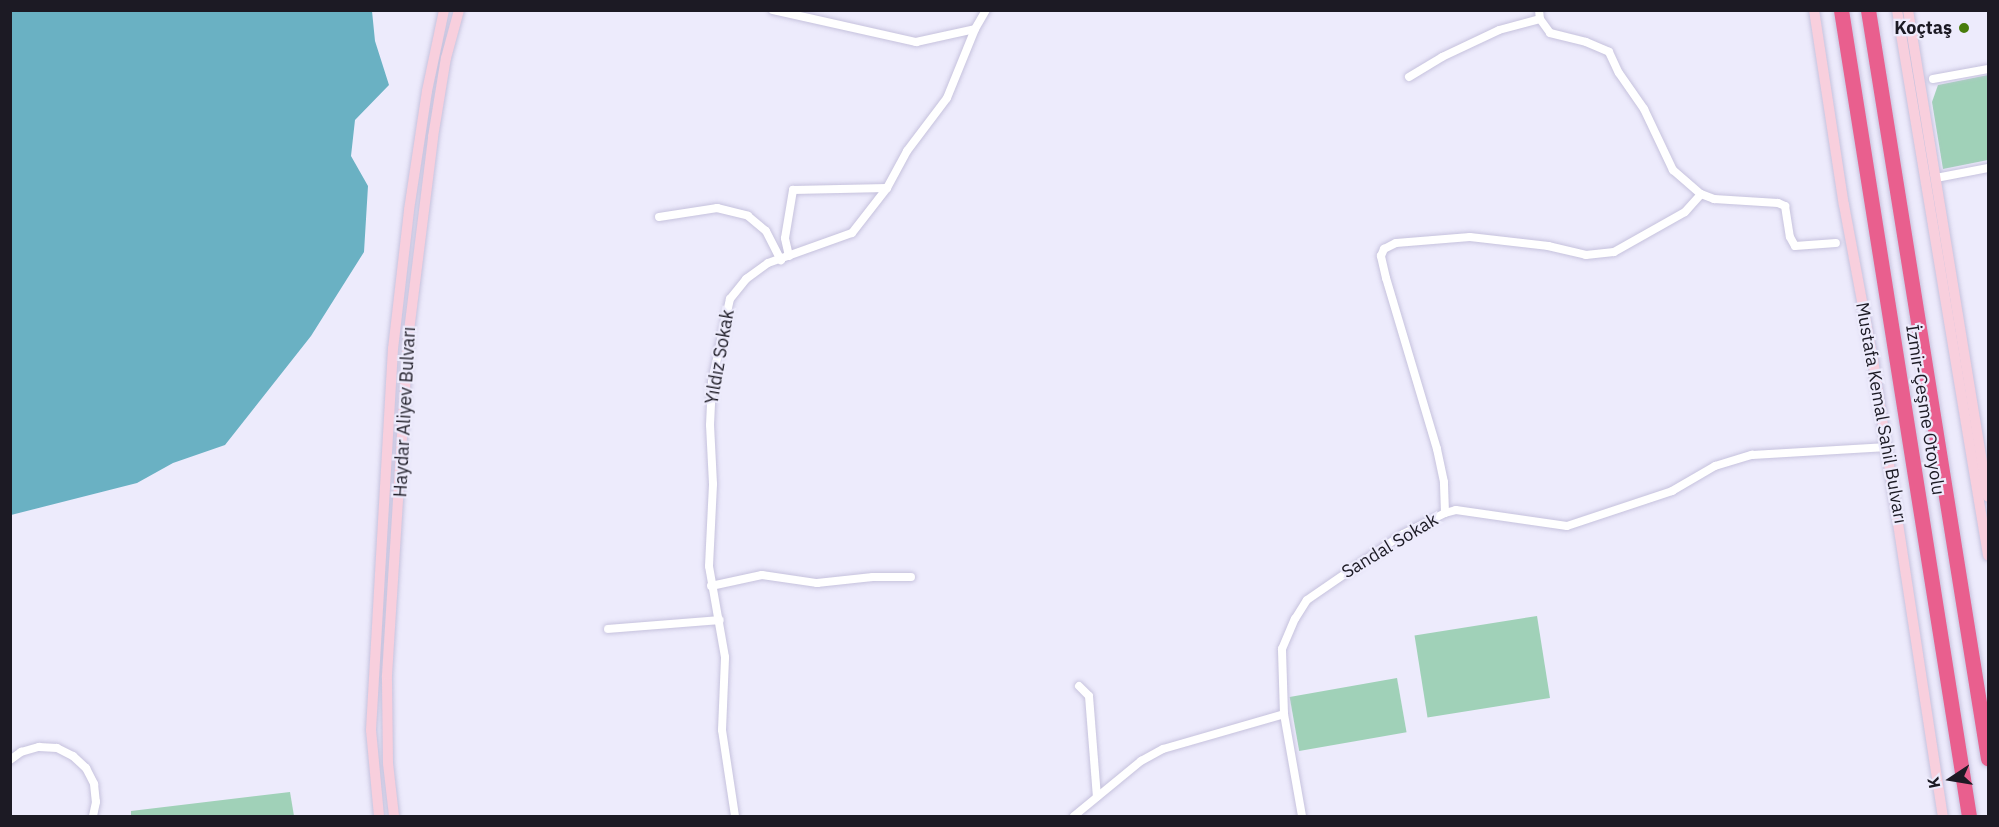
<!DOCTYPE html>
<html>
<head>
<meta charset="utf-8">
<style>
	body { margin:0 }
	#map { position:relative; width:1999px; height:827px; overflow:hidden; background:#edebfc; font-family:"IBM Plex Sans",sans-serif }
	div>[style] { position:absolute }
	.green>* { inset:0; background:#a0d1b8; transform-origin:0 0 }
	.water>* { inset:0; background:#6ab1c3 }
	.roads { filter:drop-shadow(0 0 2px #c6c2dd) drop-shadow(0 0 2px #c6c2dd) }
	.street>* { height:8px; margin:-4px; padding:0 4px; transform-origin:4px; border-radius:4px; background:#fff }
	.secondary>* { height:10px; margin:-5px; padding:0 5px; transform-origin:5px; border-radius:5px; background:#f8cfdd }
	.highway>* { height:15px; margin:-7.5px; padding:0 7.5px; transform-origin:7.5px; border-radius:7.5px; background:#e95f8e }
	.dots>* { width:16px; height:16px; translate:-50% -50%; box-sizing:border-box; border:3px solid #edebfc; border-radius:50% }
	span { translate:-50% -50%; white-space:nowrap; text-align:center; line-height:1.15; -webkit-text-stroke:4.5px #edebfc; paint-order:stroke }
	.poi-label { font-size:18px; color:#1c1a24; font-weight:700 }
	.right { translate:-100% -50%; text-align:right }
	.street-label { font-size:18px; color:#1c1a24 }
	.frame { position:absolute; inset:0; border:12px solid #1c1a24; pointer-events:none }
	.north { position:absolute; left:1921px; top:749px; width:60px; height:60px; -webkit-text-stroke:4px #edebfc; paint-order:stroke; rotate:258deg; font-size:16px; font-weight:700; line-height:24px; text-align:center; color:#1c1a24 }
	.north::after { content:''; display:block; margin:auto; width:21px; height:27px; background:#1c1a24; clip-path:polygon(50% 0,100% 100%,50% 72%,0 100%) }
</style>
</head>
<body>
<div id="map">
	<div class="green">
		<div style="clip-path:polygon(1988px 75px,1988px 160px,1943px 169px,1932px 102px,1938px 85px)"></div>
		<div style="left:1537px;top:616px;width:83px;height:124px;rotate:81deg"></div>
		<div style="left:1397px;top:678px;width:55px;height:109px;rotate:80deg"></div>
		<div style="clip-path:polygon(290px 792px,294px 816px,131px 816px,131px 811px)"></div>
	</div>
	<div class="water">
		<div style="clip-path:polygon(11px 10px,372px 11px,375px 41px,389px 85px,355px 120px,351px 156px,368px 186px,364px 252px,311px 336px,225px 445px,173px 463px,137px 483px,11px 515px)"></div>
	</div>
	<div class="roads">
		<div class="street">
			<div style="left:773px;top:10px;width:147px;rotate:12.6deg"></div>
			<div style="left:916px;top:42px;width:60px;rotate:-12.4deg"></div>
			<div style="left:1539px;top:10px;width:9px;rotate:84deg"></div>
			<div style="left:1540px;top:19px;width:17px;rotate:54deg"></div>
			<div style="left:1550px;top:33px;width:37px;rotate:14deg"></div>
			<div style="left:1586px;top:42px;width:25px;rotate:23deg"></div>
			<div style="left:1609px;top:52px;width:23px;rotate:65deg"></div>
			<div style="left:1619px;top:73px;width:44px;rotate:55.2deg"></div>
			<div style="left:1644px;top:109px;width:68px;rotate:64.6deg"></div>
			<div style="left:1673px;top:170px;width:37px;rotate:41deg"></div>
			<div style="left:1701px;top:194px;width:14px;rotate:21deg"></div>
			<div style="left:1714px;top:199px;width:64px;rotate:3.6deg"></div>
			<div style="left:1778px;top:203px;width:8px;rotate:23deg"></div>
			<div style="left:1785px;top:206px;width:31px;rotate:81deg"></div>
			<div style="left:1790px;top:237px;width:10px;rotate:61deg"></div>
			<div style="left:1795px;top:246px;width:41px;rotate:-4.2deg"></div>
			<div style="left:1409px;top:77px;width:39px;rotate:-31deg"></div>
			<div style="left:1442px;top:57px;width:63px;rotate:-25.3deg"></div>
			<div style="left:1499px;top:30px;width:42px;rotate:-15deg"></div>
			<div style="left:1933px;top:79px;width:56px;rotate:-10.3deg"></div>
			<div style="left:1936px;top:178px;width:53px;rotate:-10.9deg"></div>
			<div style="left:659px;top:217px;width:59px;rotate:-8.8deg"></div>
			<div style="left:717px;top:208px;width:32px;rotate:14deg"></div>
			<div style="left:748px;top:216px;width:23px;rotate:40deg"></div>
			<div style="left:766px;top:231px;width:33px;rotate:63deg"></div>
			<div style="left:789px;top:256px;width:18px;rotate:-103deg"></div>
			<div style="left:785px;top:238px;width:49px;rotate:-80.5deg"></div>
			<div style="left:793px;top:190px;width:94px;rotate:-1.2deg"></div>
			<div style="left:1445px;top:513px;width:31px;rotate:-92deg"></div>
			<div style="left:1444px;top:482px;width:34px;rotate:-102deg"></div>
			<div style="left:1437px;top:449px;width:178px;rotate:-106.6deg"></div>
			<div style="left:1386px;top:278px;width:23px;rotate:-103deg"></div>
			<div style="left:1381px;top:256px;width:8px;rotate:-67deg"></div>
			<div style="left:1384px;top:249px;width:13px;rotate:-27deg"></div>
			<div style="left:1396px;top:243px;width:74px;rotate:-4.6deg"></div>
			<div style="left:1470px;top:237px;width:79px;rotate:6.6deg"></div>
			<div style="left:1548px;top:246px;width:39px;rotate:13deg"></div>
			<div style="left:1586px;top:255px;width:28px;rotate:-6deg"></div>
			<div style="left:1614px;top:252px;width:81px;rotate:-29.4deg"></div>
			<div style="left:1685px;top:212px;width:24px;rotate:-48deg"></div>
			<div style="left:711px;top:586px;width:52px;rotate:-12.2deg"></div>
			<div style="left:762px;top:575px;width:56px;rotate:8.3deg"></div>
			<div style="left:817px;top:583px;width:56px;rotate:-6.1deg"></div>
			<div style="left:873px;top:577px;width:38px"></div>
			<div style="left:608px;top:629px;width:112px;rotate:-4.6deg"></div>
			<div style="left:1079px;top:686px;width:14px;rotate:45deg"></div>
			<div style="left:1089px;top:696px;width:101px;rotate:85.5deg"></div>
			<div style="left:10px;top:760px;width:14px;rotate:-36deg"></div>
			<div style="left:21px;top:752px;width:19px;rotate:-16deg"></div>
			<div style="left:39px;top:747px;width:18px;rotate:3deg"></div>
			<div style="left:57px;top:748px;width:18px;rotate:27deg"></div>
			<div style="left:73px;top:756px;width:18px;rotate:43deg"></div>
			<div style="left:86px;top:768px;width:18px;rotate:63deg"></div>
			<div style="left:94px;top:784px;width:18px;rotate:84deg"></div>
			<div style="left:96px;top:802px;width:14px;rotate:102deg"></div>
			<div style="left:735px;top:816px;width:87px;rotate:-98.6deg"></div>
			<div style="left:722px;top:730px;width:73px;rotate:-87.6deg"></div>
			<div style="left:725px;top:657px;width:92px;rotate:-100deg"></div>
			<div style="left:709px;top:566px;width:82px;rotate:-87.2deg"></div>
			<div style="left:713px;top:484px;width:59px;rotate:-92.9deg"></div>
			<div style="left:710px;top:425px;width:43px;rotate:-87.3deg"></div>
			<div style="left:712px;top:382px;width:85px;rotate:-77.8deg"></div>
			<div style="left:730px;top:299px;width:26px;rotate:-51deg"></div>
			<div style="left:746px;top:279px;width:27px;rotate:-36deg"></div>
			<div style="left:768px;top:263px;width:89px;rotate:-19.7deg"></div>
			<div style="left:852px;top:233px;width:57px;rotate:-52.1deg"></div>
			<div style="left:887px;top:188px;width:42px;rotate:-61.6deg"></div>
			<div style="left:907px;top:151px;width:66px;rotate:-53deg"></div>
			<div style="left:947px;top:98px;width:74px;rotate:-67.9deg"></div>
			<div style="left:975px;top:29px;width:22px;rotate:-60deg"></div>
			<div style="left:1074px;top:816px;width:87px;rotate:-39.4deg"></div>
			<div style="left:1141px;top:761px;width:25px;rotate:-29deg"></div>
			<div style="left:1163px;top:749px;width:126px;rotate:-16.1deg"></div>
			<div style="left:1302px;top:816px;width:104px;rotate:-100deg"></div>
			<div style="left:1284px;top:714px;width:65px;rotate:-91.8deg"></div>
			<div style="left:1282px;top:649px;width:33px;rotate:-67deg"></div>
			<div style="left:1295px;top:619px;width:22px;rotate:-58deg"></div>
			<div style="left:1307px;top:600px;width:116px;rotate:-34.5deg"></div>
			<div style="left:1403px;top:534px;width:47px;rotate:-26.6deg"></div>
			<div style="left:1445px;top:513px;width:11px;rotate:-15deg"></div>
			<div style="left:1456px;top:510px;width:112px;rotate:8.2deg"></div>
			<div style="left:1567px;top:526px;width:111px;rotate:-18.4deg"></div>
			<div style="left:1672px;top:491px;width:50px;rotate:-30.2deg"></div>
			<div style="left:1715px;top:466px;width:39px;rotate:-17deg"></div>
			<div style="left:1752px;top:455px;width:136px;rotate:-3.4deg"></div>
		</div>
		<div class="secondary">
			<div style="left:1814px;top:10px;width:197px;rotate:81.3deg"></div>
			<div style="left:1844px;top:205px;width:158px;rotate:79.4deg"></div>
			<div style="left:1873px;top:360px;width:461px;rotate:81.3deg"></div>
			<div style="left:1897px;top:10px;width:553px;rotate:80.52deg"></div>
			<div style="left:1908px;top:10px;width:493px;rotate:80.7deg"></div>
			<div style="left:379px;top:816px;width:86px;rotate:-95.3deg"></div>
			<div style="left:371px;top:730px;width:382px;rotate:-86.7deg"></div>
			<div style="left:393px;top:349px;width:140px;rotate:-83.4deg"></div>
			<div style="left:409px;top:210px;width:120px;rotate:-81.4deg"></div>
			<div style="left:427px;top:91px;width:83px;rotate:-78.1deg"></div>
			<div style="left:394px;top:816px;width:53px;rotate:-96.5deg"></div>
			<div style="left:388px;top:763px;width:88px;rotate:-90.7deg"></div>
			<div style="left:387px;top:675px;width:337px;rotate:-86.4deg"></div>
			<div style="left:408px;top:339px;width:204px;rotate:-82.9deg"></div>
			<div style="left:433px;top:137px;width:80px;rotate:-80.7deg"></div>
			<div style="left:446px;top:58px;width:50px;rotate:-74.8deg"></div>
		</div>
		<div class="highway">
			<div style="left:1841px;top:10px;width:816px;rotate:80.98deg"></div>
			<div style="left:1868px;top:10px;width:758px;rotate:80.89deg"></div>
		</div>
	</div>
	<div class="dots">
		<div style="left:1964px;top:28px;background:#487c0c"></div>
	</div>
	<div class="poi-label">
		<span class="right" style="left:1952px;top:28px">Koçtaş</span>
	</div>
	<div class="street-label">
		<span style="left:720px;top:357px;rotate:-80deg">Yıldız Sokak</span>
		<span style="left:1925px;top:410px;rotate:81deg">İzmir-Çeşme Otoyolu</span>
		<span style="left:405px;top:412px;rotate:-87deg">Haydar Aliyev Bulvarı</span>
		<span style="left:1881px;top:413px;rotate:80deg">Mustafa Kemal Sahil Bulvarı</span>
		<span style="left:1390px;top:546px;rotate:-31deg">Sandal Sokak</span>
	</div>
	<div class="frame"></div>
	<div class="north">K</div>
</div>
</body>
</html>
